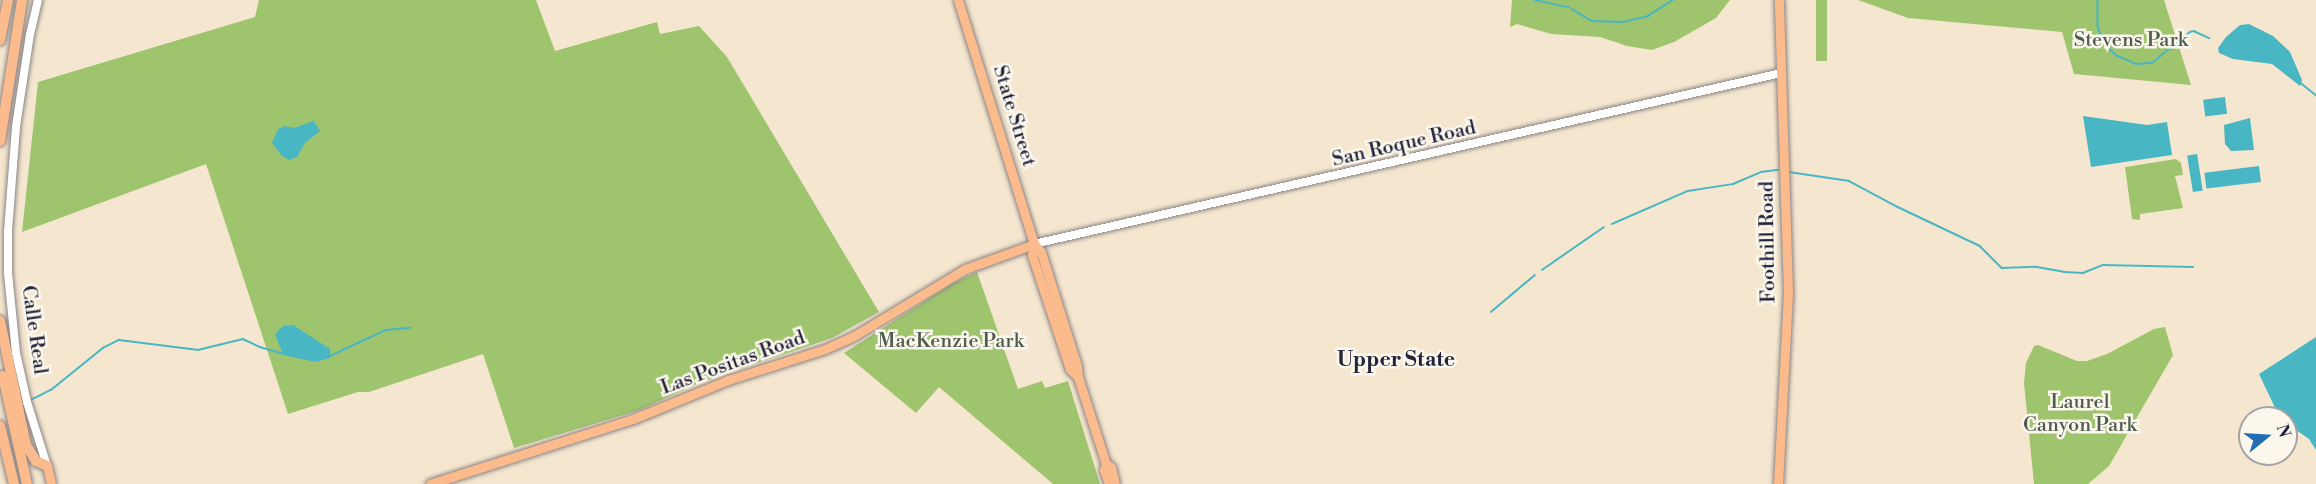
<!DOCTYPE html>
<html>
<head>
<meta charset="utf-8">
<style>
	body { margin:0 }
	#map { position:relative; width:2316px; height:484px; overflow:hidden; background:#f5e7cf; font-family:"Libre Bodoni",serif }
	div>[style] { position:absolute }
	.green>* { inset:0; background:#9fc46e; transform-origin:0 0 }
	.water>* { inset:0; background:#49b6c4; transform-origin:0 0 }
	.stream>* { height:1.5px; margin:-0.75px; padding:0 0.75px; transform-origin:0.75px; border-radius:0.75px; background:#49b6c4 }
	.roads { filter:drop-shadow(0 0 2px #8c8485) drop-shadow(0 0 2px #8c8485) }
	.minor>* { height:8px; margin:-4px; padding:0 4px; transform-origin:4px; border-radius:4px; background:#fff }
	.major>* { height:9px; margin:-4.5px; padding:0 4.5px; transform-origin:4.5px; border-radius:4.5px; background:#fbbb8d }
	.highway>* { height:10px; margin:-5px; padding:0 5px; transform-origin:5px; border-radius:5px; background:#fbbb8d }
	span { translate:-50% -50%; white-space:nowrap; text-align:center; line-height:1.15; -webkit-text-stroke:5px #fbf7ec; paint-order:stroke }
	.park-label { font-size:20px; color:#4e5b4d }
	.street-label { font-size:20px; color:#22223b }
	.neighbourhood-label { font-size:21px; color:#22223b; font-weight:700 }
	.north { position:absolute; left:2238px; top:406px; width:60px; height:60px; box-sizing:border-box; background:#fbf7ec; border:2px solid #a4a2a5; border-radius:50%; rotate:72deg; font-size:16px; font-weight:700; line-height:24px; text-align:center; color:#22223b }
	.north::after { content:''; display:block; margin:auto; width:21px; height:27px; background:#1f6fb2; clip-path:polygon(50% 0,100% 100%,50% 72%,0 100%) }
</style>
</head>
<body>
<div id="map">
	<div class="green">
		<div style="clip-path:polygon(259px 0,536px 0,555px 51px,657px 22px,660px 34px,699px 26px,727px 57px,879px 312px,832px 338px,701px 382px,640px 410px,514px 448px,483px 354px,369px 392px,358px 392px,288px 414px,206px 164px,22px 232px,38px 82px,255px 17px)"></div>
		<div style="clip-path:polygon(1512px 0,1730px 0,1716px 18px,1674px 42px,1652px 50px,1627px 46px,1600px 37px,1551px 34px,1517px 24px,1510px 27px)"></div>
		<div style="left:1816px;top:0;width:11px;height:61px"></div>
		<div style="clip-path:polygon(1858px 0,2164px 0,2191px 85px,2074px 74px,2062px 32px,1908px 18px)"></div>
		<div style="clip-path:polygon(2176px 159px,2181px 163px,2183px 175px,2175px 176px,2183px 208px,2140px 214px,2140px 220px,2132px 219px,2125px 167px)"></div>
		<div style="clip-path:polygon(977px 272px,1018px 389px,1042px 381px,1045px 388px,1068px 381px,1100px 484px,1053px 484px,939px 387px,916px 413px,844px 353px,953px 283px)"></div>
		<div style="clip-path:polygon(2165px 327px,2173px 355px,2109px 466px,2088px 484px,2034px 484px,2024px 383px,2026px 363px,2034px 346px,2038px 345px,2077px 361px,2087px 361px,2107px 354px,2154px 329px)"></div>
	</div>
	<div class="water">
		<div style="clip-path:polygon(2249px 24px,2273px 36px,2290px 52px,2302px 80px,2300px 86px,2272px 64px,2233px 59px,2219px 53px,2218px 48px,2226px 37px,2240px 25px)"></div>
		<div style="left:2225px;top:97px;width:17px;height:22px;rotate:83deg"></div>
		<div style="clip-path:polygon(2083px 116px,2147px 125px,2167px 122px,2172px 155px,2091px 167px)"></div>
		<div style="clip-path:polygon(2250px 118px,2254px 150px,2231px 151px,2225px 144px,2224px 125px)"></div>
		<div style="clip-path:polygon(314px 121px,320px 131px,305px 143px,297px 157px,289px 160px,281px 155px,272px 143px,278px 129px,285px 126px,294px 128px)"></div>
		<div style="left:2197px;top:154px;width:37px;height:10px;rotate:81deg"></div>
		<div style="left:2259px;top:166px;width:16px;height:55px;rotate:83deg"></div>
		<div style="clip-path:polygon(293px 325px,330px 349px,330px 358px,315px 362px,283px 355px,275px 334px,283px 326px)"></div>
		<div style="clip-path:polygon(2316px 337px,2316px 450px,2309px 439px,2286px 423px,2286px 418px,2279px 416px,2259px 374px)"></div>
	</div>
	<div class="stream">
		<div style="left:1535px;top:0;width:35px;rotate:12deg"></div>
		<div style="left:2098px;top:0;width:26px;rotate:90deg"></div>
		<div style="left:2098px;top:26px;width:18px;rotate:71deg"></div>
		<div style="left:2104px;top:43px;width:17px;rotate:45deg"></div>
		<div style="left:2116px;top:55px;width:22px;rotate:24deg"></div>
		<div style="left:2136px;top:64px;width:16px;rotate:-4deg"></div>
		<div style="left:2152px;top:63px;width:49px;rotate:-39.2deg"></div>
		<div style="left:2190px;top:32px;width:4px;rotate:-14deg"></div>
		<div style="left:2194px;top:31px;width:17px;rotate:25deg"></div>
		<div style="left:1572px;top:9px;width:23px;rotate:31deg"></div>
		<div style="left:1592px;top:21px;width:31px;rotate:2deg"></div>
		<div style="left:1623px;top:22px;width:26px;rotate:-13deg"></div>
		<div style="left:1648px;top:16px;width:30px;rotate:-33deg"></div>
		<div style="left:2301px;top:83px;width:19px;rotate:39deg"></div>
		<div style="left:1789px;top:172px;width:61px;rotate:8.5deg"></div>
		<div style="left:1849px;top:181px;width:55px;rotate:28deg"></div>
		<div style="left:1898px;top:207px;width:91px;rotate:25.4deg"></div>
		<div style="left:1980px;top:246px;width:31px;rotate:45deg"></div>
		<div style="left:2002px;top:268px;width:35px;rotate:-2deg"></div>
		<div style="left:2037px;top:267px;width:27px;rotate:10deg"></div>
		<div style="left:2064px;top:272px;width:19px;rotate:3deg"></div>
		<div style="left:2083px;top:273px;width:22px;rotate:-22deg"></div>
		<div style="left:2103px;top:265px;width:90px;rotate:1.3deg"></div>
		<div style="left:1612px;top:224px;width:83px;rotate:-23.5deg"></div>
		<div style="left:1688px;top:191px;width:46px;rotate:-8.8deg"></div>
		<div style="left:1733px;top:184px;width:30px;rotate:-23deg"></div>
		<div style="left:1761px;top:172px;width:17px;rotate:-7deg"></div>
		<div style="left:1542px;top:270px;width:75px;rotate:-34.7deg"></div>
		<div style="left:1491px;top:312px;width:57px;rotate:-40.1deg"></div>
		<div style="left:330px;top:356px;width:62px;rotate:-24.9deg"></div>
		<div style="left:386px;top:330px;width:24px;rotate:-5deg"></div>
		<div style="left:29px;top:401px;width:25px;rotate:-27deg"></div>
		<div style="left:51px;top:390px;width:67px;rotate:-38.9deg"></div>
		<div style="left:103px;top:348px;width:18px;rotate:-27deg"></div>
		<div style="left:119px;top:340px;width:80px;rotate:7.2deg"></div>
		<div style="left:198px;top:350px;width:46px;rotate:-13.7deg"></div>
		<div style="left:243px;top:339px;width:19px;rotate:25deg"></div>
		<div style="left:260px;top:347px;width:25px;rotate:16deg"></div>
	</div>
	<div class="roads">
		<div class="minor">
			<div style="left:38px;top:0;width:35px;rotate:103deg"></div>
			<div style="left:30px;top:34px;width:94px;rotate:98.6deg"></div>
			<div style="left:16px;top:127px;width:105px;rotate:94.4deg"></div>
			<div style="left:8px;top:232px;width:41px;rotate:90deg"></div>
			<div style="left:8px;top:273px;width:80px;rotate:84.3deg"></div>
			<div style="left:16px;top:353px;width:50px;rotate:77.3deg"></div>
			<div style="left:27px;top:402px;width:67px;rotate:72.6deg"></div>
			<div style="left:1034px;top:244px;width:766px;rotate:-12.89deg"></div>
		</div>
		<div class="major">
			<div style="left:958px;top:0;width:256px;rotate:72.7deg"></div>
			<div style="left:1034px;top:244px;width:11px;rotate:49deg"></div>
			<div style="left:1041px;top:252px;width:120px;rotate:72.5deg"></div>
			<div style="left:1077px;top:366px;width:11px;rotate:85deg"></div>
			<div style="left:1078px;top:377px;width:91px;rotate:72.2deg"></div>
			<div style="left:1106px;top:464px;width:6px;rotate:108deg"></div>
			<div style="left:1104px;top:470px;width:15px;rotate:70deg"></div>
			<div style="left:1034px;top:244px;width:11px;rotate:100deg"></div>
			<div style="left:1032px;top:255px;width:120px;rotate:71.6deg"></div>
			<div style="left:1070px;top:369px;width:11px;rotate:45deg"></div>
			<div style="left:1106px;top:464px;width:6px;rotate:31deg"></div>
			<div style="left:1111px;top:467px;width:17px;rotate:77deg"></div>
			<div style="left:47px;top:466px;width:18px;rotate:77deg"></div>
			<div style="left:430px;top:484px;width:213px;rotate:-17.8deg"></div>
			<div style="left:633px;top:419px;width:103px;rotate:-22.3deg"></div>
			<div style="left:728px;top:380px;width:102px;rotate:-17.7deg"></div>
			<div style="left:825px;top:349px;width:32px;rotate:-24deg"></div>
			<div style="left:854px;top:336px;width:130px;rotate:-31.1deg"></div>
			<div style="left:965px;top:269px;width:73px;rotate:-19.9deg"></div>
			<div style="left:1778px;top:484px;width:192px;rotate:-87deg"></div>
			<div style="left:1788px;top:292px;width:292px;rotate:-91.8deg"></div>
		</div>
		<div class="highway">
			<div style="left:0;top:40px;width:41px;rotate:-78.7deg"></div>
			<div style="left:0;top:141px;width:143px;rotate:-81.1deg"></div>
			<div style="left:0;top:321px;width:127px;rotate:78.2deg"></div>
			<div style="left:26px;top:445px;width:19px;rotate:58deg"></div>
			<div style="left:36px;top:461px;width:12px;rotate:24deg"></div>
			<div style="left:3px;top:376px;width:111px;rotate:77.5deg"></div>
			<div style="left:0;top:426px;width:60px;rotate:76.4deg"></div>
		</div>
	</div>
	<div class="park-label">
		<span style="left:2131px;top:40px">Stevens Park</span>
		<span style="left:951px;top:341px">MacKenzie Park</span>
		<span style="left:2080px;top:414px">Laurel<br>Canyon Park</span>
	</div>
	<div class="street-label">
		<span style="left:1014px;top:116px;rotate:73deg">State Street</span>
		<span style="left:1404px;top:144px;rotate:-13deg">San Roque Road</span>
		<span style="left:1768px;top:242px;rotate:-91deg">Foothill Road</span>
		<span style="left:34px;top:330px;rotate:82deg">Calle Real</span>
		<span style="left:733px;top:363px;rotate:-20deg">Las Positas Road</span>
	</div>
	<div class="neighbourhood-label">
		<span style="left:1396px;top:360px">Upper State</span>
	</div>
	<div class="north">N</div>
</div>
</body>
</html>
